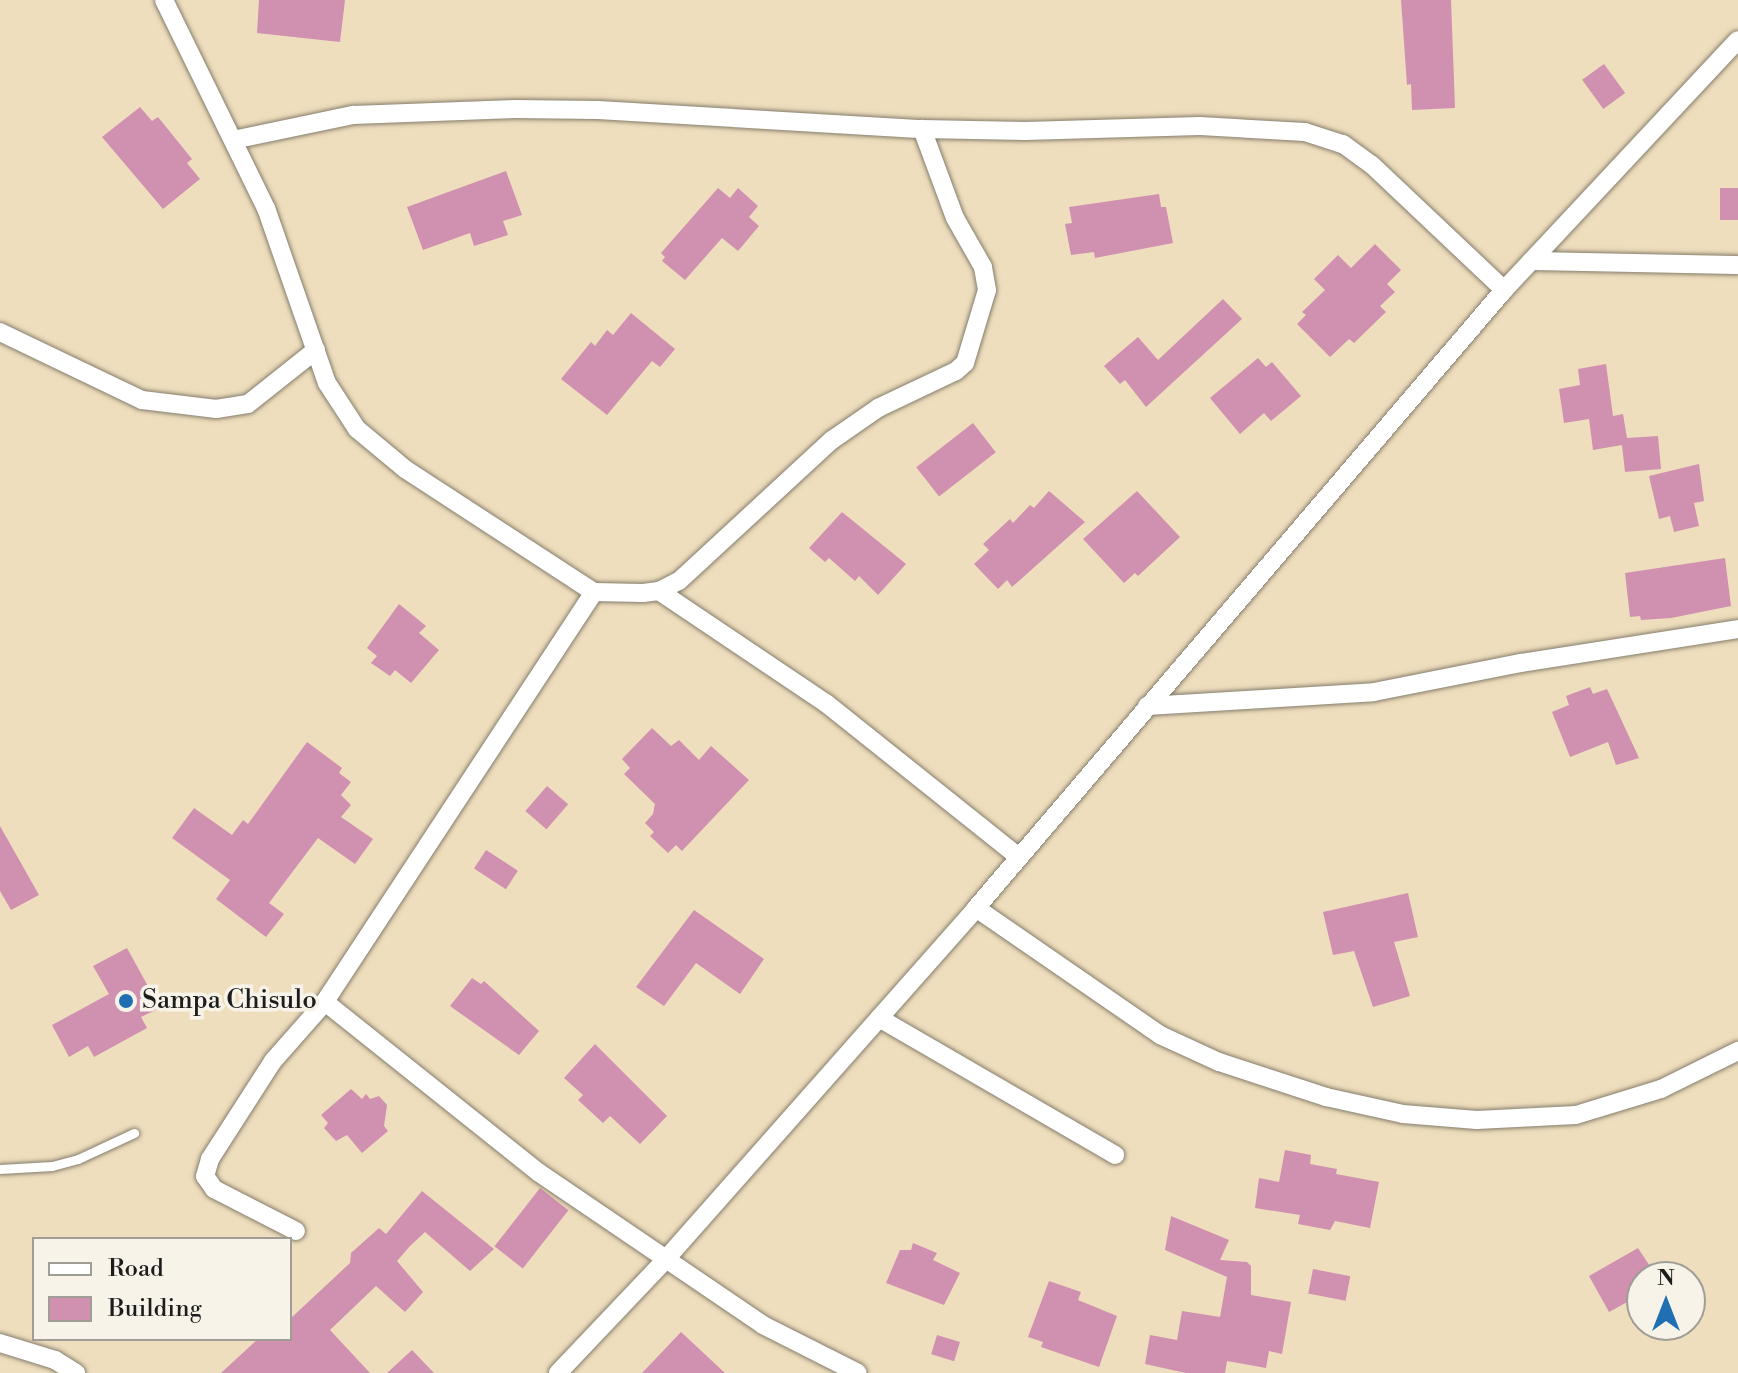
<!DOCTYPE html>
<html>
<head>
<meta charset="utf-8">
<style>
	body { margin:0 }
	#map { position:relative; width:1738px; height:1373px; overflow:hidden; background:#eedebd; font-family:"Libre Bodoni",serif }
	div>[style] { position:absolute }
	.building>* { inset:0; background:#d090b0; transform-origin:0 0 }
	.roads { filter:drop-shadow(0 0 2px #857d6c) drop-shadow(0 0 2px #857d6c) }
	.lane>* { height:9px; margin:-4.5px; padding:0 4.5px; transform-origin:4.5px; border-radius:4.5px; background:#fff }
	.street>* { height:18px; margin:-9px; padding:0 9px; transform-origin:9px; border-radius:9px; background:#fff }
	.dots>* { width:22px; height:22px; translate:-50% -50%; box-sizing:border-box; border:4px solid #f7f3e8; border-radius:50% }
	span { translate:-50% -50%; white-space:nowrap; text-align:center; line-height:1.15; -webkit-text-stroke:7px #f7f3e8; paint-order:stroke }
	.poi-label { font-size:26px; color:#1c1c1c }
	.left { translate:0 -50%; text-align:left }
	.legend { position:absolute; left:32px; top:1237px; width:260px; height:104px; box-sizing:border-box; background:#f7f3e8; border:2px solid #9f9d96; margin:0; padding:10px 14px; list-style:none; font-size:24px; color:#1c1c1c }
	.legend li { display:flex; align-items:center; gap:16px; height:40px }
	.legend b { width:40px; border:2px solid #9f9d96 }
	.north { position:absolute; left:1626px; top:1261px; width:80px; height:80px; box-sizing:border-box; background:#f7f3e8; border:2px solid #9f9d96; border-radius:50%; rotate:0deg; font-size:22px; font-weight:700; line-height:32px; text-align:center; color:#1c1c1c }
	.north::after { content:''; display:block; margin:auto; width:28px; height:36px; background:#1f6fb2; clip-path:polygon(50% 0,100% 100%,50% 72%,0 100%) }
</style>
</head>
<body>
<div id="map">
	<div class="building">
		<div style="clip-path:polygon(259px 0,345px 0,340px 42px,257px 33px)"></div>
		<div style="clip-path:polygon(1401px 0,1451px 0,1455px 108px,1412px 110px,1411px 84px,1407px 85px)"></div>
		<div style="left:1604px;top:64px;width:36px;height:27px;rotate:54deg"></div>
		<div style="clip-path:polygon(140px 107px,152px 121px,158px 117px,192px 159px,187px 163px,200px 179px,163px 209px,102px 137px)"></div>
		<div style="clip-path:polygon(506px 171px,522px 215px,503px 221px,508px 235px,474px 246px,470px 233px,423px 250px,407px 207px)"></div>
		<div style="clip-path:polygon(718px 188px,730px 198px,738px 188px,758px 206px,749px 217px,759px 226px,738px 251px,722px 238px,685px 280px,662px 261px,665px 257px,661px 253px)"></div>
		<div style="left:1720px;top:188px;width:18px;height:32px"></div>
		<div style="clip-path:polygon(1159px 194px,1161px 207px,1166px 207px,1173px 243px,1095px 258px,1094px 252px,1071px 255px,1065px 224px,1072px 223px,1069px 207px)"></div>
		<div style="clip-path:polygon(1375px 244px,1401px 270px,1387px 284px,1395px 292px,1380px 306px,1386px 312px,1354px 343px,1349px 339px,1330px 357px,1297px 324px,1306px 315px,1302px 312px,1325px 290px,1314px 279px,1338px 255px,1351px 268px)"></div>
		<div style="clip-path:polygon(1223px 299px,1242px 319px,1146px 407px,1125px 380px,1120px 384px,1104px 366px,1138px 337px,1158px 360px)"></div>
		<div style="clip-path:polygon(631px 313px,675px 349px,660px 367px,652px 361px,607px 415px,561px 379px,591px 342px,595px 346px,607px 330px,613px 335px)"></div>
		<div style="clip-path:polygon(1258px 358px,1266px 367px,1272px 362px,1301px 396px,1271px 421px,1264px 413px,1240px 434px,1210px 398px)"></div>
		<div style="clip-path:polygon(1606px 364px,1613px 416px,1623px 414px,1627px 438px,1658px 436px,1661px 469px,1625px 472px,1622px 445px,1593px 450px,1589px 419px,1564px 423px,1559px 389px,1580px 385px,1578px 369px)"></div>
		<div style="left:973px;top:423px;width:37px;height:72px;rotate:52deg"></div>
		<div style="clip-path:polygon(1699px 464px,1704px 501px,1694px 503px,1699px 526px,1674px 532px,1670px 516px,1659px 519px,1649px 476px)"></div>
		<div style="clip-path:polygon(1049px 491px,1085px 522px,1012px 587px,1007px 580px,998px 589px,974px 564px,989px 550px,983px 544px,1010px 519px,1013px 523px,1030px 505px,1034px 508px)"></div>
		<div style="clip-path:polygon(1137px 491px,1180px 537px,1138px 576px,1135px 573px,1124px 583px,1083px 539px)"></div>
		<div style="clip-path:polygon(842px 512px,906px 564px,878px 595px,859px 576px,855px 581px,829px 558px,825px 562px,809px 548px)"></div>
		<div style="clip-path:polygon(1725px 558px,1731px 606px,1671px 618px,1641px 620px,1640px 616px,1630px 617px,1625px 573px)"></div>
		<div style="clip-path:polygon(399px 604px,426px 626px,419px 633px,439px 650px,411px 683px,395px 670px,390px 676px,371px 663px,377px 656px,367px 648px)"></div>
		<div style="clip-path:polygon(1590px 687px,1593px 694px,1607px 689px,1639px 758px,1616px 765px,1608px 742px,1570px 757px,1552px 712px,1569px 705px,1566px 696px)"></div>
		<div style="clip-path:polygon(652px 728px,671px 746px,679px 740px,699px 760px,711px 746px,749px 780px,682px 851px,676px 845px,668px 853px,650px 836px,654px 832px,645px 823px,653px 814px,655px 804px,624px 774px,630px 768px,622px 759px)"></div>
		<div style="clip-path:polygon(307px 742px,342px 768px,339px 773px,351px 782px,341px 795px,351px 805px,341px 817px,373px 839px,355px 864px,318px 838px,269px 903px,284px 914px,266px 937px,216px 899px,230px 880px,172px 838px,194px 808px,232px 835px,243px 820px,248px 824px)"></div>
		<div style="left:547px;top:786px;width:28px;height:33px;rotate:41deg"></div>
		<div style="clip-path:polygon(0 826px,39px 895px,11px 910px,0 891px)"></div>
		<div style="left:486px;top:850px;width:38px;height:22px;rotate:33deg"></div>
		<div style="clip-path:polygon(1408px 893px,1418px 937px,1394px 942px,1410px 996px,1373px 1007px,1354px 951px,1333px 955px,1323px 912px)"></div>
		<div style="clip-path:polygon(694px 910px,764px 959px,740px 994px,696px 963px,664px 1006px,636px 987px)"></div>
		<div style="clip-path:polygon(127px 948px,160px 1008px,141px 1017px,147px 1028px,94px 1057px,88px 1046px,69px 1057px,52px 1025px,109px 994px,93px 966px)"></div>
		<div style="clip-path:polygon(472px 978px,481px 984px,484px 981px,539px 1031px,519px 1055px,450px 1006px)"></div>
		<div style="clip-path:polygon(595px 1044px,667px 1116px,640px 1144px,610px 1116px,603px 1123px,578px 1100px,583px 1095px,564px 1078px)"></div>
		<div style="clip-path:polygon(351px 1089px,362px 1099px,366px 1094px,370px 1099px,379px 1096px,387px 1105px,384px 1126px,388px 1131px,362px 1153px,347px 1135px,336px 1141px,324px 1128px,328px 1123px,321px 1115px)"></div>
		<div style="clip-path:polygon(1285px 1150px,1311px 1155px,1310px 1164px,1337px 1169px,1336px 1174px,1379px 1182px,1370px 1228px,1335px 1221px,1330px 1230px,1298px 1224px,1300px 1215px,1255px 1208px,1259px 1178px,1279px 1182px)"></div>
		<div style="left:540px;top:1188px;width:36px;height:74px;rotate:38deg"></div>
		<div style="clip-path:polygon(422px 1191px,494px 1249px,470px 1271px,425px 1232px,410px 1246px,397px 1261px,423px 1292px,405px 1312px,376px 1286px,330px 1330px,370px 1373px,221px 1373px,258px 1339px,290px 1339px,290px 1319px,350px 1263px,351px 1253px,379px 1228px,386px 1234px)"></div>
		<div style="clip-path:polygon(1171px 1216px,1229px 1240px,1220px 1260px,1247px 1262px,1251px 1266px,1251px 1295px,1291px 1302px,1282px 1354px,1269px 1351px,1266px 1368px,1227px 1361px,1225px 1373px,1186px 1373px,1145px 1364px,1150px 1335px,1177px 1340px,1182px 1311px,1220px 1317px,1227px 1277px,1165px 1250px)"></div>
		<div style="clip-path:polygon(913px 1243px,937px 1253px,933px 1260px,960px 1273px,944px 1305px,886px 1283px,900px 1250px,911px 1250px)"></div>
		<div style="clip-path:polygon(1638px 1248px,1657px 1277px,1642px 1277px,1642px 1294px,1609px 1312px,1589px 1276px)"></div>
		<div style="left:1313px;top:1269px;width:38px;height:25px;rotate:11deg"></div>
		<div style="clip-path:polygon(1049px 1281px,1081px 1292px,1078px 1300px,1117px 1316px,1099px 1367px,1041px 1347px,1043px 1342px,1028px 1337px)"></div>
		<div style="clip-path:polygon(681px 1332px,725px 1373px,642px 1373px)"></div>
		<div style="left:937px;top:1335px;width:24px;height:20px;rotate:17deg"></div>
		<div style="clip-path:polygon(412px 1350px,434px 1373px,387px 1373px)"></div>
	</div>
	<div class="roads">
		<div class="lane">
			<div style="left:0;top:1169px;width:52px;rotate:-3.3deg"></div>
			<div style="left:52px;top:1166px;width:27px;rotate:-15deg"></div>
			<div style="left:78px;top:1159px;width:62px;rotate:-24.9deg"></div>
		</div>
		<div class="street">
			<div style="left:164px;top:0;width:232px;rotate:63.9deg"></div>
			<div style="left:266px;top:208px;width:185px;rotate:70.8deg"></div>
			<div style="left:327px;top:383px;width:55px;rotate:56.9deg"></div>
			<div style="left:357px;top:429px;width:62px;rotate:39.8deg"></div>
			<div style="left:405px;top:469px;width:225px;rotate:33.1deg"></div>
			<div style="left:594px;top:592px;width:490px;rotate:123.3deg"></div>
			<div style="left:325px;top:1002px;width:79px;rotate:131.4deg"></div>
			<div style="left:273px;top:1061px;width:117px;rotate:122.7deg"></div>
			<div style="left:210px;top:1159px;width:18px;rotate:106deg"></div>
			<div style="left:205px;top:1176px;width:16px;rotate:55deg"></div>
			<div style="left:214px;top:1189px;width:92px;rotate:27.1deg"></div>
			<div style="left:233px;top:140px;width:123px;rotate:-11.8deg"></div>
			<div style="left:353px;top:115px;width:162px;rotate:-2.1deg"></div>
			<div style="left:515px;top:109px;width:83px;rotate:0.7deg"></div>
			<div style="left:598px;top:110px;width:325px;rotate:3.4deg"></div>
			<div style="left:922px;top:129px;width:103px;rotate:1.1deg"></div>
			<div style="left:1025px;top:131px;width:175px;rotate:-1.6deg"></div>
			<div style="left:1200px;top:126px;width:105px;rotate:3.3deg"></div>
			<div style="left:1305px;top:132px;width:40px;rotate:18deg"></div>
			<div style="left:1343px;top:144px;width:36px;rotate:36deg"></div>
			<div style="left:1372px;top:165px;width:182px;rotate:43.4deg"></div>
			<div style="left:1531px;top:261px;width:207px;rotate:1.1deg"></div>
			<div style="left:0;top:332px;width:157px;rotate:25.6deg"></div>
			<div style="left:142px;top:400px;width:75px;rotate:6.9deg"></div>
			<div style="left:216px;top:409px;width:32px;rotate:-9deg"></div>
			<div style="left:248px;top:404px;width:87px;rotate:-38.5deg"></div>
			<div style="left:659px;top:591px;width:202px;rotate:33.9deg"></div>
			<div style="left:827px;top:704px;width:246px;rotate:38.6deg"></div>
			<div style="left:594px;top:592px;width:49px;rotate:1.2deg"></div>
			<div style="left:643px;top:593px;width:16px;rotate:-7deg"></div>
			<div style="left:659px;top:591px;width:22px;rotate:-27deg"></div>
			<div style="left:679px;top:581px;width:208px;rotate:-42.7deg"></div>
			<div style="left:832px;top:440px;width:56px;rotate:-34.8deg"></div>
			<div style="left:878px;top:408px;width:86px;rotate:-25.4deg"></div>
			<div style="left:956px;top:371px;width:12px;rotate:-42deg"></div>
			<div style="left:965px;top:363px;width:76px;rotate:-73.2deg"></div>
			<div style="left:987px;top:290px;width:23px;rotate:-100deg"></div>
			<div style="left:983px;top:267px;width:56px;rotate:-119.7deg"></div>
			<div style="left:955px;top:218px;width:95px;rotate:-110.3deg"></div>
			<div style="left:1147px;top:706px;width:227px;rotate:-3.5deg"></div>
			<div style="left:1374px;top:692px;width:150px;rotate:-11.2deg"></div>
			<div style="left:1521px;top:663px;width:220px;rotate:-8.9deg"></div>
			<div style="left:976px;top:908px;width:224px;rotate:34.6deg"></div>
			<div style="left:1160px;top:1035px;width:65px;rotate:24.6deg"></div>
			<div style="left:1219px;top:1062px;width:113px;rotate:18.1deg"></div>
			<div style="left:1326px;top:1097px;width:79px;rotate:12.4deg"></div>
			<div style="left:1403px;top:1114px;width:74px;rotate:4.6deg"></div>
			<div style="left:1477px;top:1120px;width:99px;rotate:-2.9deg"></div>
			<div style="left:1576px;top:1115px;width:89px;rotate:-17deg"></div>
			<div style="left:1661px;top:1089px;width:86px;rotate:-26.3deg"></div>
			<div style="left:325px;top:1002px;width:273px;rotate:38.6deg"></div>
			<div style="left:538px;top:1172px;width:272px;rotate:34.2deg"></div>
			<div style="left:763px;top:1325px;width:106px;rotate:26.8deg"></div>
			<div style="left:879px;top:1018px;width:273px;rotate:30.1deg"></div>
			<div style="left:0;top:1343px;width:58px;rotate:17.2deg"></div>
			<div style="left:55px;top:1360px;width:25px;rotate:32deg"></div>
			<div style="left:558px;top:1373px;width:157px;rotate:-46.5deg"></div>
			<div style="left:666px;top:1259px;width:468px;rotate:-48.5deg"></div>
			<div style="left:976px;top:908px;width:813px;rotate:-49.49deg"></div>
			<div style="left:1504px;top:290px;width:342px;rotate:-46.9deg"></div>
		</div>
	</div>
	<div class="dots">
		<div style="left:126px;top:1001px;background:#1f6fb2"></div>
	</div>
	<div class="poi-label">
		<span class="left" style="left:142px;top:1001px">Sampa Chisulo</span>
	</div>
	<ul class="legend">
	<li><b style="height:10px;background:#fff"></b>Road</li>
	<li><b style="height:22px;background:#d090b0"></b>Building</li>
	</ul>
	<div class="north">N</div>
</div>
</body>
</html>
